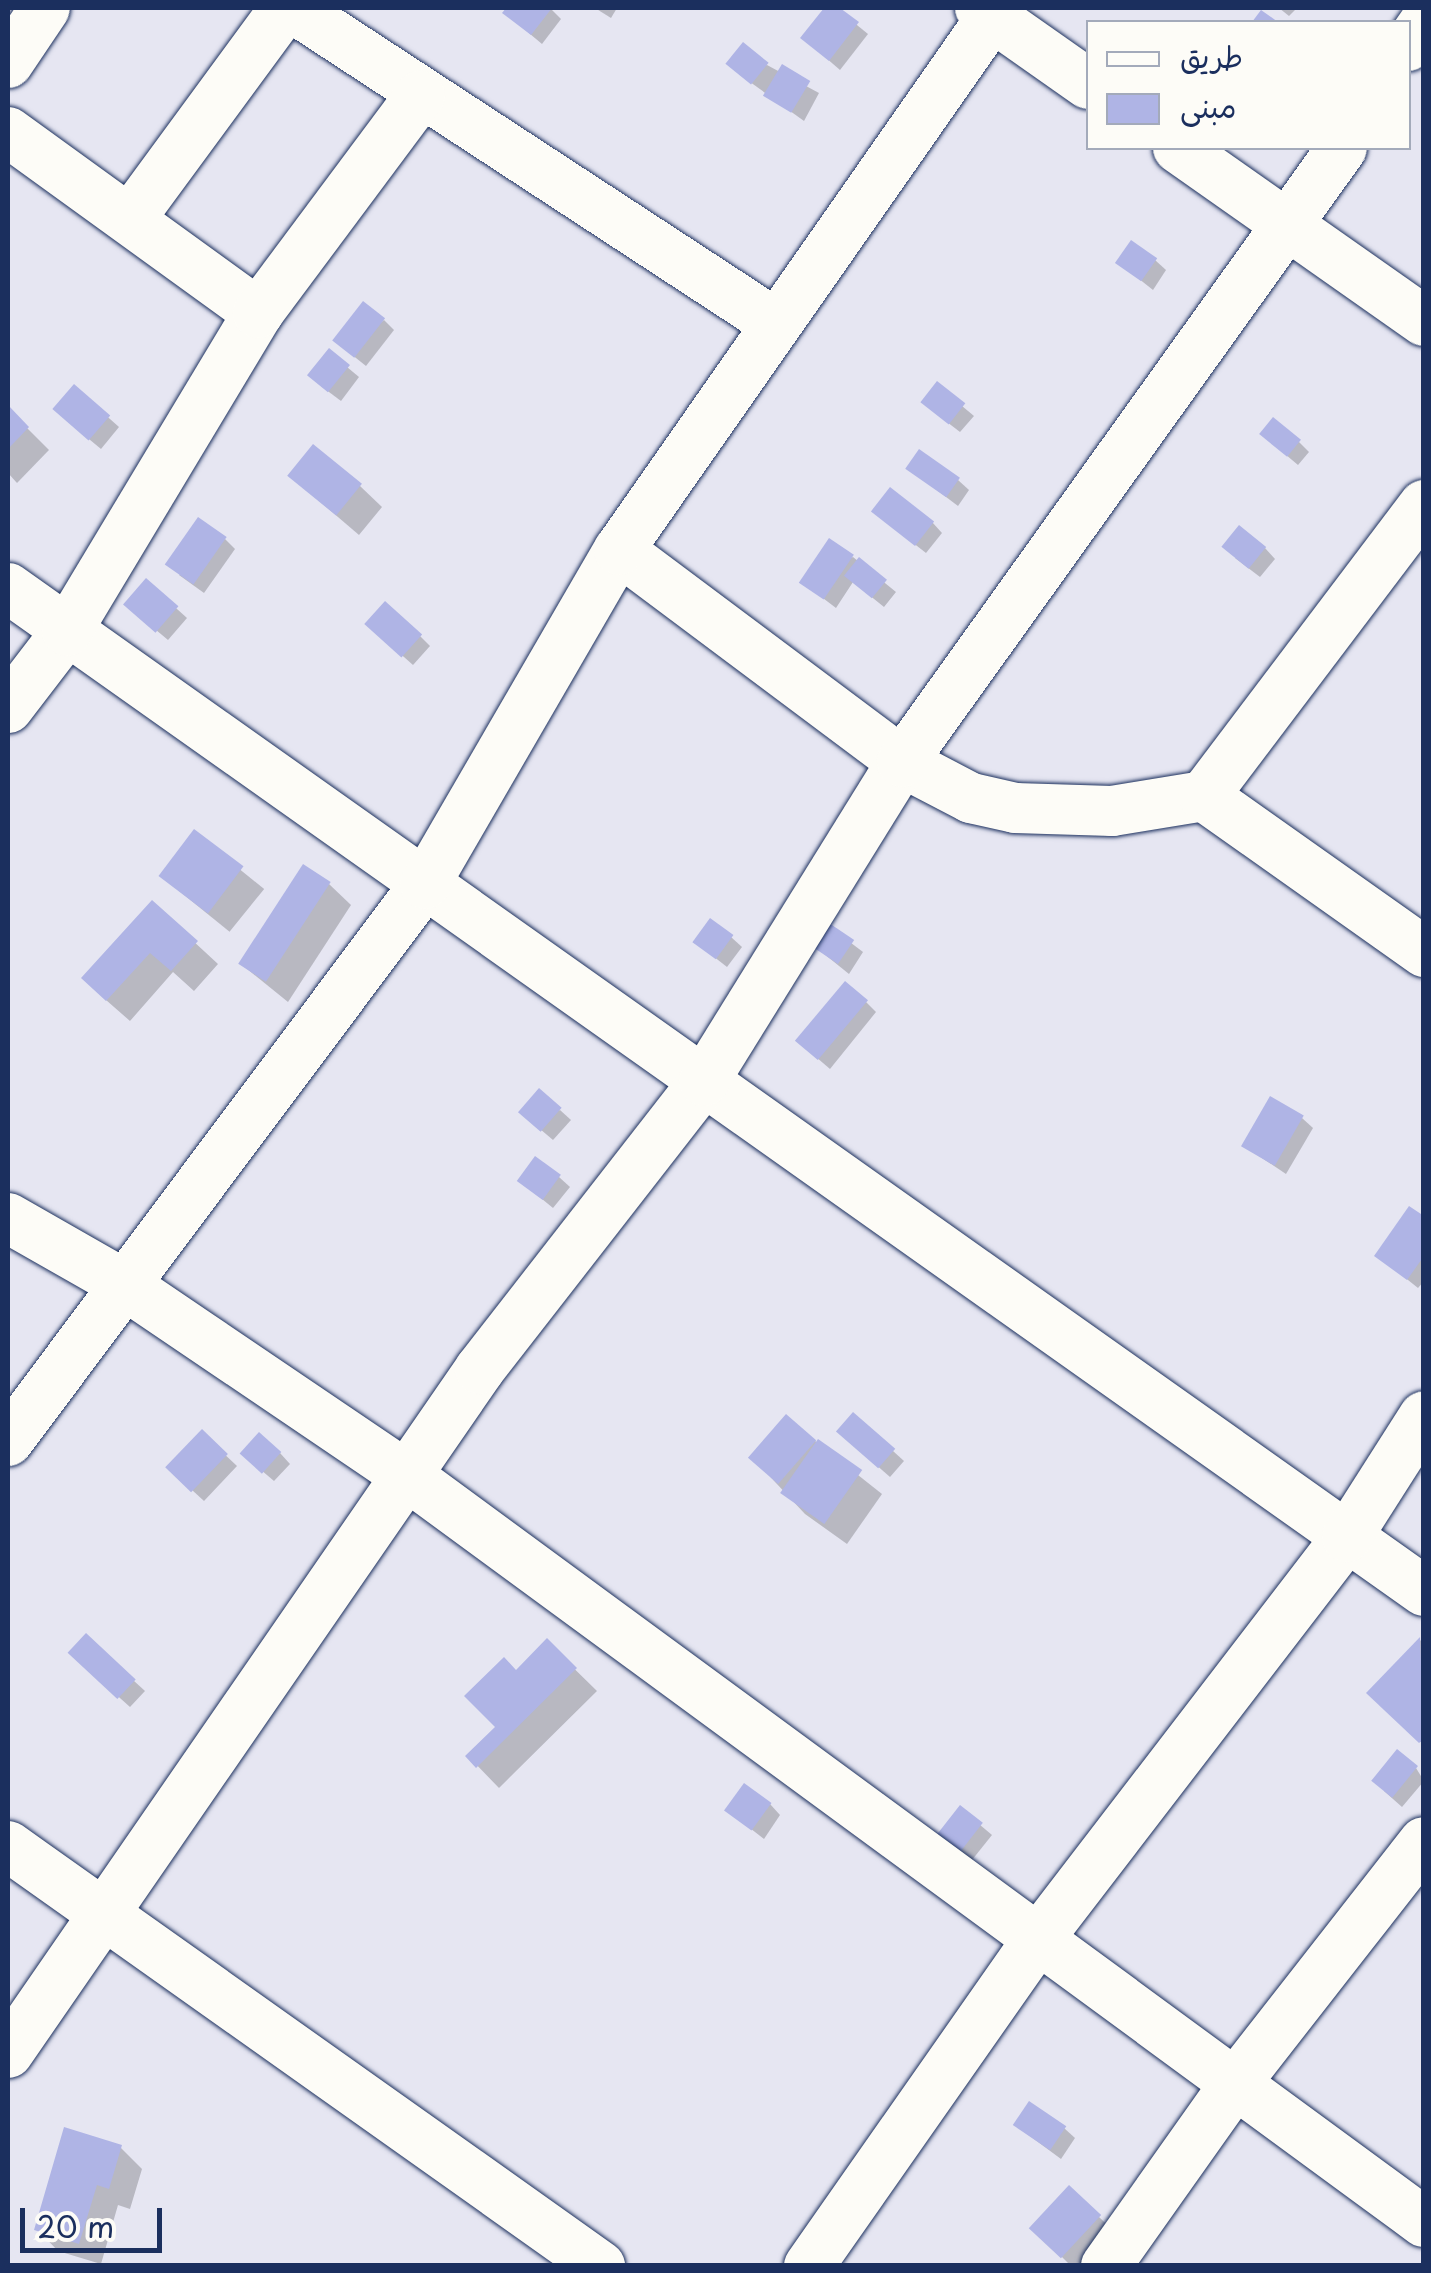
<!DOCTYPE html>
<html>
<head>
<meta charset="utf-8">
<style>
	body { margin:0 }
	#map { position:relative; width:1431px; height:2273px; overflow:hidden; background:#e6e6f2; font-family:"Playpen Sans","Playpen Sans Arabic",sans-serif }
	div>[style] { position:absolute }
	.shadow>* { inset:0; background:#0003; transform-origin:0 0 }
	.building>* { inset:0; background:#afb4e5; transform-origin:0 0 }
	.roads { filter:drop-shadow(0 0 2px #1b2f5e) drop-shadow(0 0 2px #1b2f5e) }
	.minor>* { height:50px; margin:-25px; padding:0 25px; transform-origin:25px; border-radius:25px; background:#fdfcf7 }
	span { translate:-50% -50%; white-space:nowrap; text-align:center; line-height:1.15; -webkit-text-stroke:10px #fdfcf7; paint-order:stroke }
	.frame { position:absolute; inset:0; border:10px solid #1b2f5e; pointer-events:none }
	.legend { position:absolute; left:1086px; top:20px; width:325px; height:130px; box-sizing:border-box; background:#fdfcf7; border:2px solid #a3aaba; margin:0; padding:12px 18px; list-style:none; font-size:30px; color:#1b2f5e }
	.legend li { display:flex; align-items:center; gap:20px; height:50px }
	.legend b { width:50px; border:2px solid #a3aaba }
	.scale { position:absolute; left:20px; top:2208px; width:142px; height:45px; box-sizing:border-box; border:5px solid #1b2f5e; border-top:0; padding-left:12px; font-size:30px; line-height:35px; white-space:nowrap; color:#1b2f5e; -webkit-text-stroke:8px #fdfcf7; paint-order:stroke }
</style>
</head>
<body>
<div id="map">
	<div class="shadow">
		<div style="clip-path:polygon(509px 8px,550px 8px,561px 19px,542px 44px,505px 13px)"></div>
		<div style="clip-path:polygon(595px 8px,617px 8px,611px 18px)"></div>
		<div style="clip-path:polygon(827px 8px,836px 8px,868px 34px,840px 70px,803px 38px)"></div>
		<div style="clip-path:polygon(1279px 8px,1297px 8px,1289px 16px)"></div>
		<div style="clip-path:polygon(767px 65px,819px 93px,804px 121px,739px 74px)"></div>
		<div style="clip-path:polygon(1155px 260px,1166px 270px,1153px 290px,1119px 263px)"></div>
		<div style="clip-path:polygon(384px 320px,394px 330px,366px 366px,346px 350px)"></div>
		<div style="clip-path:polygon(329px 352px,359px 377px,341px 401px,321px 386px)"></div>
		<div style="clip-path:polygon(937px 385px,974px 416px,960px 432px,934px 412px)"></div>
		<div style="clip-path:polygon(74px 387px,119px 427px,101px 449px,66px 420px)"></div>
		<div style="clip-path:polygon(8px 409px,49px 450px,17px 483px,8px 473px)"></div>
		<div style="clip-path:polygon(1299px 442px,1309px 452px,1298px 465px,1273px 444px)"></div>
		<div style="clip-path:polygon(909px 469px,958px 480px,969px 490px,958px 506px)"></div>
		<div style="clip-path:polygon(290px 476px,360px 486px,382px 507px,359px 535px)"></div>
		<div style="clip-path:polygon(885px 521px,932px 522px,942px 533px,926px 553px)"></div>
		<div style="clip-path:polygon(225px 539px,235px 549px,204px 593px,179px 575px)"></div>
		<div style="clip-path:polygon(1265px 548px,1275px 559px,1260px 577px,1235px 558px)"></div>
		<div style="clip-path:polygon(853px 557px,896px 592px,884px 607px,853px 582px,836px 608px,803px 583px)"></div>
		<div style="clip-path:polygon(146px 581px,187px 618px,168px 640px,137px 614px)"></div>
		<div style="clip-path:polygon(378px 634px,420px 636px,430px 646px,413px 665px)"></div>
		<div style="left:195px;top:833px;width:89px;height:55px;rotate:39deg"></div>
		<div style="clip-path:polygon(329px 884px,351px 905px,288px 1002px,241px 964px)"></div>
		<div style="clip-path:polygon(152px 903px,218px 964px,194px 991px,173px 972px,130px 1021px,106px 1000px)"></div>
		<div style="clip-path:polygon(826px 924px,863px 952px,849px 974px,813px 945px)"></div>
		<div style="clip-path:polygon(731px 937px,742px 947px,727px 967px,695px 942px)"></div>
		<div style="clip-path:polygon(866px 1002px,876px 1012px,830px 1069px,809px 1051px)"></div>
		<div style="clip-path:polygon(560px 1110px,571px 1120px,553px 1140px,533px 1123px)"></div>
		<div style="clip-path:polygon(1302px 1118px,1313px 1128px,1286px 1174px,1244px 1146px)"></div>
		<div style="clip-path:polygon(559px 1177px,570px 1187px,553px 1208px,520px 1181px)"></div>
		<div style="clip-path:polygon(1424px 1219px,1424px 1281px,1418px 1288px,1378px 1256px)"></div>
		<div style="clip-path:polygon(786px 1418px,882px 1494px,847px 1544px,805px 1514px,762px 1468px)"></div>
		<div style="clip-path:polygon(202px 1433px,237px 1466px,204px 1501px,179px 1478px)"></div>
		<div style="clip-path:polygon(850px 1442px,893px 1451px,904px 1461px,890px 1477px)"></div>
		<div style="clip-path:polygon(280px 1453px,290px 1464px,274px 1481px,254px 1464px)"></div>
		<div style="clip-path:polygon(86px 1637px,145px 1691px,130px 1707px,82px 1664px)"></div>
		<div style="clip-path:polygon(1420px 1640px,1424px 1644px,1424px 1745px,1391px 1715px)"></div>
		<div style="clip-path:polygon(547px 1642px,597px 1691px,499px 1788px,468px 1756px,498px 1727px,516px 1673px)"></div>
		<div style="clip-path:polygon(1416px 1768px,1424px 1781px,1402px 1807px,1384px 1791px)"></div>
		<div style="clip-path:polygon(770px 1804px,780px 1815px,764px 1839px,728px 1811px)"></div>
		<div style="clip-path:polygon(960px 1808px,992px 1835px,964px 1870px,943px 1853px)"></div>
		<div style="clip-path:polygon(1015px 2125px,1064px 2128px,1075px 2138px,1061px 2159px)"></div>
		<div style="clip-path:polygon(120px 2147px,142px 2169px,130px 2209px,118px 2205px,101px 2264px,58px 2251px,37px 2229px)"></div>
		<div style="clip-path:polygon(1099px 2217px,1121px 2238px,1095px 2266px,1071px 2266px,1032px 2227px)"></div>
	</div>
	<div class="building">
		<div style="clip-path:polygon(506px 8px,552px 8px,531px 35px,502px 13px)"></div>
		<div style="clip-path:polygon(824px 8px,840px 8px,859px 22px,829px 61px,800px 38px)"></div>
		<div style="clip-path:polygon(1261px 10px,1278px 22px,1252px 22px)"></div>
		<div style="left:743px;top:42px;width:33px;height:28px;rotate:39deg"></div>
		<div style="left:782px;top:64px;width:33px;height:37px;rotate:31deg"></div>
		<div style="left:1131px;top:240px;width:32px;height:28px;rotate:35deg"></div>
		<div style="left:363px;top:301px;width:28px;height:50px;rotate:38deg"></div>
		<div style="left:329px;top:348px;width:27px;height:35px;rotate:39deg"></div>
		<div style="left:937px;top:381px;width:36px;height:27px;rotate:38deg"></div>
		<div style="left:74px;top:384px;width:48px;height:33px;rotate:41deg"></div>
		<div style="clip-path:polygon(8px 405px,29px 427px,8px 449px)"></div>
		<div style="left:1273px;top:417px;width:36px;height:22px;rotate:39deg"></div>
		<div style="left:313px;top:444px;width:63px;height:41px;rotate:39deg"></div>
		<div style="left:919px;top:449px;width:50px;height:24px;rotate:35deg"></div>
		<div style="left:890px;top:487px;width:56px;height:31px;rotate:38deg"></div>
		<div style="left:198px;top:517px;width:35px;height:58px;rotate:35deg"></div>
		<div style="left:1239px;top:525px;width:35px;height:28px;rotate:39deg"></div>
		<div style="left:829px;top:538px;width:30px;height:54px;rotate:34deg"></div>
		<div style="left:859px;top:557px;width:36px;height:24px;rotate:39deg"></div>
		<div style="left:146px;top:578px;width:43px;height:35px;rotate:41deg"></div>
		<div style="left:385px;top:601px;width:50px;height:31px;rotate:42deg"></div>
		<div style="left:194px;top:829px;width:62px;height:59px;rotate:37deg"></div>
		<div style="left:303px;top:864px;width:33px;height:119px;rotate:33deg"></div>
		<div style="clip-path:polygon(152px 900px,198px 941px,171px 971px,150px 953px,106px 1001px,81px 978px)"></div>
		<div style="left:710px;top:918px;width:29px;height:30px;rotate:36deg"></div>
		<div style="left:826px;top:921px;width:34px;height:29px;rotate:34deg"></div>
		<div style="left:845px;top:981px;width:30px;height:78px;rotate:40deg"></div>
		<div style="left:539px;top:1088px;width:30px;height:32px;rotate:41deg"></div>
		<div style="left:1270px;top:1096px;width:39px;height:58px;rotate:30deg"></div>
		<div style="left:535px;top:1156px;width:32px;height:31px;rotate:36deg"></div>
		<div style="clip-path:polygon(1409px 1206px,1424px 1216px,1424px 1256px,1407px 1280px,1374px 1256px)"></div>
		<div style="left:853px;top:1412px;width:56px;height:26px;rotate:41deg"></div>
		<div style="left:786px;top:1414px;width:40px;height:58px;rotate:41deg"></div>
		<div style="left:202px;top:1429px;width:36px;height:53px;rotate:44deg"></div>
		<div style="left:259px;top:1432px;width:30px;height:29px;rotate:42deg"></div>
		<div style="left:818px;top:1439px;width:54px;height:66px;rotate:35deg"></div>
		<div style="left:86px;top:1633px;width:68px;height:27px;rotate:43deg"></div>
		<div style="clip-path:polygon(1420px 1637px,1424px 1739px,1419px 1743px,1366px 1693px)"></div>
		<div style="clip-path:polygon(547px 1638px,577px 1668px,476px 1768px,465px 1756px,495px 1727px,464px 1696px,504px 1657px,516px 1670px)"></div>
		<div style="left:1397px;top:1749px;width:27px;height:41px;rotate:39deg"></div>
		<div style="left:744px;top:1783px;width:34px;height:34px;rotate:36deg"></div>
		<div style="left:960px;top:1805px;width:29px;height:49px;rotate:38deg"></div>
		<div style="left:1029px;top:2101px;width:45px;height:29px;rotate:34deg"></div>
		<div style="clip-path:polygon(64px 2127px,122px 2145px,109px 2189px,97px 2185px,79px 2244px,34px 2230px)"></div>
		<div style="left:1069px;top:2185px;width:44px;height:59px;rotate:43deg"></div>
	</div>
	<div class="roads">
		<div class="minor">
			<div style="left:293px;top:8px;width:577px;rotate:33.19deg"></div>
			<div style="left:980px;top:8px;width:132px;rotate:35.1deg"></div>
			<div style="left:1408px;top:46px;width:28px;rotate:-55deg"></div>
			<div style="left:8px;top:63px;width:66px;rotate:-56.1deg"></div>
			<div style="left:8px;top:132px;width:309px;rotate:35.9deg"></div>
			<div style="left:1178px;top:148px;width:301px;rotate:35.1deg"></div>
			<div style="left:130px;top:219px;width:262px;rotate:-53.7deg"></div>
			<div style="left:619px;top:550px;width:354px;rotate:36.8deg"></div>
			<div style="left:902px;top:762px;width:78px;rotate:27.6deg"></div>
			<div style="left:971px;top:798px;width:45px;rotate:12.8deg"></div>
			<div style="left:1015px;top:808px;width:97px;rotate:1.8deg"></div>
			<div style="left:1112px;top:811px;width:93px;rotate:-9.3deg"></div>
			<div style="left:1204px;top:796px;width:365px;rotate:-52.9deg"></div>
			<div style="left:8px;top:588px;width:1735px;rotate:35.31deg"></div>
			<div style="left:8px;top:708px;width:97px;rotate:-52.5deg"></div>
			<div style="left:67px;top:631px;width:371px;rotate:-59deg"></div>
			<div style="left:258px;top:313px;width:271px;rotate:-53.3deg"></div>
			<div style="left:1204px;top:796px;width:270px;rotate:35.3deg"></div>
			<div style="left:8px;top:1218px;width:131px;rotate:29.7deg"></div>
			<div style="left:122px;top:1283px;width:346px;rotate:34.1deg"></div>
			<div style="left:409px;top:1477px;width:1259px;rotate:36.28deg"></div>
			<div style="left:8px;top:1441px;width:696px;rotate:-53.18deg"></div>
			<div style="left:425px;top:884px;width:386px;rotate:-59.9deg"></div>
			<div style="left:619px;top:550px;width:661px;rotate:-55.04deg"></div>
			<div style="left:8px;top:1846px;width:726px;rotate:35.35deg"></div>
			<div style="left:8px;top:2053px;width:831px;rotate:-55.39deg"></div>
			<div style="left:480px;top:1369px;width:365px;rotate:-52.1deg"></div>
			<div style="left:704px;top:1081px;width:375px;rotate:-58.2deg"></div>
			<div style="left:902px;top:762px;width:755px;rotate:-54.37deg"></div>
			<div style="left:809px;top:2266px;width:396px;rotate:-55deg"></div>
			<div style="left:1036px;top:1942px;width:511px;rotate:-52.48deg"></div>
			<div style="left:1347px;top:1537px;width:143px;rotate:-57.5deg"></div>
			<div style="left:1106px;top:2266px;width:222px;rotate:-54.7deg"></div>
			<div style="left:1234px;top:2085px;width:308px;rotate:-52deg"></div>
		</div>
	</div>
	<div class="frame"></div>
	<ul class="legend">
	<li><b style="height:12px;background:#fdfcf7"></b>طريق</li>
	<li><b style="height:28px;background:#afb4e5"></b>مبنى</li>
	</ul>
	<div class="scale">20 m</div>
</div>
</body>
</html>
